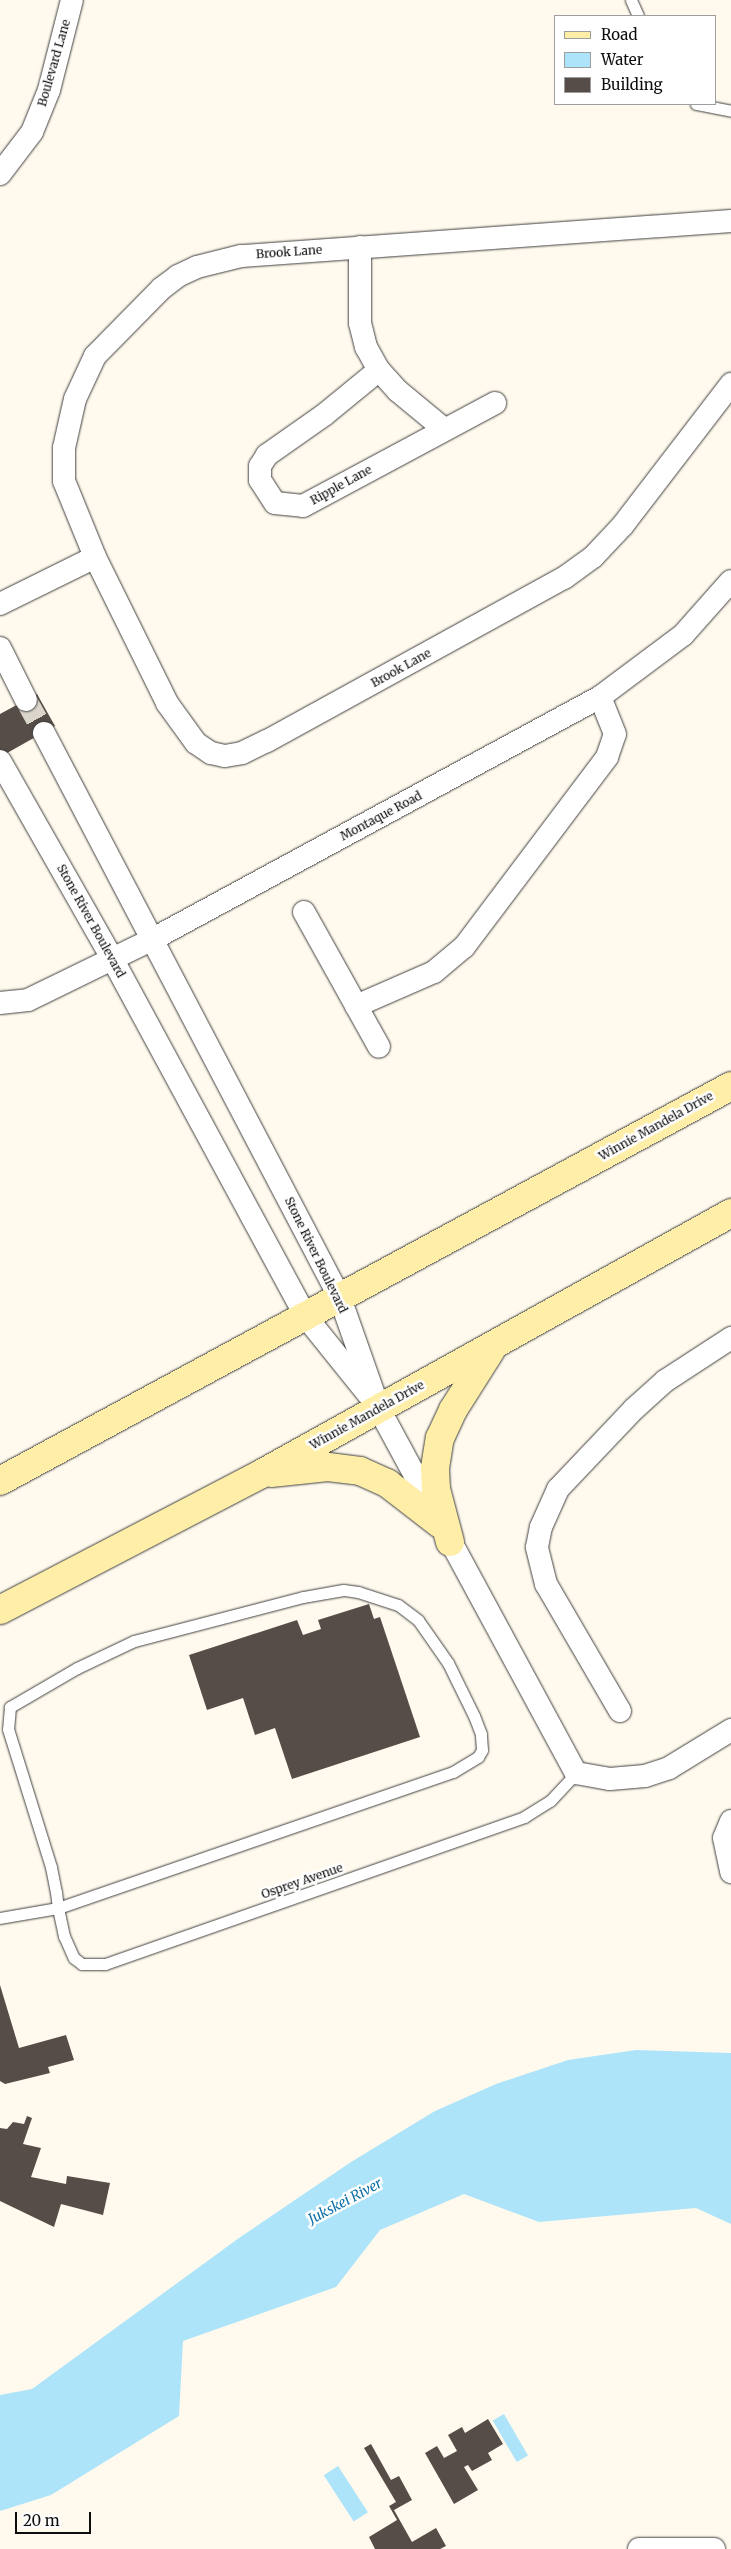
<!DOCTYPE html>
<html>
<head>
<meta charset="utf-8">
<style>
	body { margin:0 }
	#map { position:relative; width:731px; height:2549px; overflow:hidden; background:#fffaed; font-family:Merriweather,serif }
	div>[style] { position:absolute }
	.water>* { inset:0; background:#ade4fa; transform-origin:0 0 }
	.building>* { inset:0; background:#564d48 }
	.street-tunnel>* { height:22px; margin-top:-11px; transform-origin:0; background:repeating-linear-gradient(90deg,#dbd6cb 0 22px,transparent 0 33px) }
	.roads { filter:drop-shadow(0 0 1px #404040) drop-shadow(0 0 1px #404040) }
	.lane>* { height:11px; margin:-5.5px; padding:0 5.5px; transform-origin:5.5px; border-radius:5.5px; background:#fff }
	.street>* { height:22px; margin:-11px; padding:0 11px; transform-origin:11px; border-radius:11px; background:#fff }
	.secondary>* { height:28px; margin:-14px; padding:0 14px; transform-origin:14px; border-radius:14px; background:#ffeea8 }
	span { translate:-50% -50%; white-space:nowrap; text-align:center; line-height:1.15; -webkit-text-stroke:5px #fff; paint-order:stroke }
	.street-label { font-size:12px; color:#0d0d0d }
	.water-label { font-size:14px; color:#0e71a7; font-style:italic }
	.legend { position:absolute; left:554px; top:15px; width:162px; height:90px; box-sizing:border-box; background:#fff; border:1px solid #9e9e9e; margin:0; padding:6px 9px; list-style:none; font-size:15px; color:#0d0d0d }
	.legend li { display:flex; align-items:center; gap:10px; height:25px }
	.legend b { width:25px; border:1px solid #9e9e9e }
	.scale { position:absolute; left:15px; top:2512px; width:76px; height:22px; box-sizing:border-box; border:2px solid #0d0d0d; border-top:0; padding-left:6px; font-size:15px; line-height:18px; white-space:nowrap; color:#0d0d0d; -webkit-text-stroke:4px #fff; paint-order:stroke }
</style>
</head>
<body>
<div id="map">
	<div class="water">
		<div style="clip-path:polygon(636px 2050px,731px 2053px,731px 2224px,696px 2208px,539px 2222px,464px 2194px,380px 2230px,336px 2287px,183px 2341px,179px 2416px,51px 2495px,0 2511px,0 2395px,32px 2389px,239px 2238px,351px 2162px,435px 2111px,496px 2084px,568px 2060px)"></div>
		<div style="left:504px;top:2414px;width:48px;height:13px;rotate:60deg"></div>
		<div style="left:338px;top:2466px;width:55px;height:17px;rotate:57deg"></div>
	</div>
	<div class="building">
		<div style="clip-path:polygon(37px 694px,55px 726px,0 757px,0 714px)"></div>
		<div style="clip-path:polygon(369px 1604px,374px 1619px,380px 1617px,420px 1737px,292px 1779px,275px 1728px,255px 1735px,243px 1698px,207px 1710px,189px 1655px,297px 1620px,303px 1635px,321px 1629px,318px 1620px)"></div>
		<div style="clip-path:polygon(0 1985px,19px 2048px,66px 2035px,74px 2060px,48px 2067px,50px 2073px,5px 2084px,0 2081px)"></div>
		<div style="clip-path:polygon(27px 2116px,32px 2118px,23px 2144px,41px 2148px,31px 2177px,66px 2184px,67px 2176px,110px 2183px,103px 2215px,61px 2204px,54px 2227px,0 2201px,0 2128px,7px 2129px,13px 2122px,24px 2124px)"></div>
		<div style="clip-path:polygon(488px 2419px,503px 2444px,488px 2453px,492px 2460px,472px 2471px,468px 2465px,464px 2467px,478px 2490px,454px 2504px,425px 2453px,437px 2446px,444px 2458px,457px 2451px,448px 2435px,462px 2427px,465px 2433px)"></div>
		<div style="clip-path:polygon(371px 2444px,391px 2480px,399px 2476px,412px 2500px,394px 2510px,412px 2542px,436px 2528px,446px 2546px,440px 2549px,375px 2549px,369px 2537px,397px 2520px,389px 2506px,396px 2502px,364px 2448px)"></div>
	</div>
	<div class="street-tunnel">
		<div style="left:26px;top:700px;width:38px;rotate:61deg"></div>
	</div>
	<div class="roads">
		<div class="lane">
			<div style="left:631px;top:0;width:17px;rotate:66deg"></div>
			<div style="left:696px;top:104px;width:36px;rotate:11deg"></div>
			<div style="left:0;top:1918px;width:59px;rotate:-9.8deg"></div>
			<div style="left:58px;top:1908px;width:418px;rotate:-19deg"></div>
			<div style="left:453px;top:1772px;width:29px;rotate:-31deg"></div>
			<div style="left:478px;top:1757px;width:8px;rotate:-60deg"></div>
			<div style="left:482px;top:1750px;width:16px;rotate:-94deg"></div>
			<div style="left:481px;top:1734px;width:19px;rotate:-111deg"></div>
			<div style="left:474px;top:1716px;width:59px;rotate:-116.1deg"></div>
			<div style="left:448px;top:1663px;width:52px;rotate:-124.9deg"></div>
			<div style="left:418px;top:1620px;width:25px;rotate:-143deg"></div>
			<div style="left:398px;top:1605px;width:42px;rotate:-162deg"></div>
			<div style="left:358px;top:1592px;width:15px;rotate:-172deg"></div>
			<div style="left:343px;top:1590px;width:41px;rotate:170.1deg"></div>
			<div style="left:303px;top:1597px;width:175px;rotate:165.4deg"></div>
			<div style="left:134px;top:1641px;width:63px;rotate:154.7deg"></div>
			<div style="left:77px;top:1668px;width:78px;rotate:149.8deg"></div>
			<div style="left:10px;top:1707px;width:22px;rotate:95deg"></div>
			<div style="left:8px;top:1729px;width:145px;rotate:72.7deg"></div>
			<div style="left:51px;top:1867px;width:25px;rotate:79deg"></div>
			<div style="left:56px;top:1892px;width:16px;rotate:83deg"></div>
			<div style="left:58px;top:1908px;width:29px;rotate:78deg"></div>
			<div style="left:64px;top:1936px;width:24px;rotate:66deg"></div>
			<div style="left:74px;top:1958px;width:10px;rotate:37deg"></div>
			<div style="left:82px;top:1964px;width:23px"></div>
			<div style="left:105px;top:1964px;width:444px;rotate:-19.3deg"></div>
			<div style="left:524px;top:1817px;width:31px;rotate:-32deg"></div>
			<div style="left:550px;top:1801px;width:38px;rotate:-47deg"></div>
		</div>
		<div class="street">
			<div style="left:0;top:174px;width:53px;rotate:-52.7deg"></div>
			<div style="left:32px;top:132px;width:45px;rotate:-68deg"></div>
			<div style="left:49px;top:90px;width:93px;rotate:-75.7deg"></div>
			<div style="left:731px;top:221px;width:491px;rotate:175.9deg"></div>
			<div style="left:241px;top:256px;width:45px;rotate:166deg"></div>
			<div style="left:197px;top:267px;width:21px;rotate:155deg"></div>
			<div style="left:178px;top:276px;width:21px;rotate:143deg"></div>
			<div style="left:161px;top:289px;width:94px;rotate:134.6deg"></div>
			<div style="left:95px;top:356px;width:47px;rotate:114.9deg"></div>
			<div style="left:75px;top:399px;width:50px;rotate:102.7deg"></div>
			<div style="left:64px;top:448px;width:33px;rotate:90deg"></div>
			<div style="left:64px;top:481px;width:82px;rotate:67.8deg"></div>
			<div style="left:95px;top:557px;width:163px;rotate:63.7deg"></div>
			<div style="left:167px;top:703px;width:49px;rotate:54.1deg"></div>
			<div style="left:196px;top:743px;width:18px;rotate:34deg"></div>
			<div style="left:211px;top:753px;width:14px;rotate:12deg"></div>
			<div style="left:225px;top:756px;width:17px;rotate:-10deg"></div>
			<div style="left:242px;top:753px;width:28px;rotate:-26deg"></div>
			<div style="left:267px;top:741px;width:339px;rotate:-28.8deg"></div>
			<div style="left:564px;top:578px;width:36px;rotate:-36deg"></div>
			<div style="left:593px;top:557px;width:44px;rotate:-46.8deg"></div>
			<div style="left:623px;top:525px;width:178px;rotate:-52.5deg"></div>
			<div style="left:360px;top:247px;width:76px;rotate:90deg"></div>
			<div style="left:360px;top:323px;width:25px;rotate:76deg"></div>
			<div style="left:366px;top:347px;width:26px;rotate:61deg"></div>
			<div style="left:379px;top:370px;width:28px;rotate:48deg"></div>
			<div style="left:398px;top:391px;width:60px;rotate:39.6deg"></div>
			<div style="left:379px;top:370px;width:71px;rotate:140.7deg"></div>
			<div style="left:324px;top:415px;width:70px;rotate:144.9deg"></div>
			<div style="left:267px;top:455px;width:13px;rotate:122deg"></div>
			<div style="left:260px;top:466px;width:14px;rotate:90deg"></div>
			<div style="left:260px;top:480px;width:27px;rotate:57deg"></div>
			<div style="left:275px;top:503px;width:28px;rotate:6deg"></div>
			<div style="left:303px;top:506px;width:218px;rotate:-28.2deg"></div>
			<div style="left:0;top:604px;width:106px;rotate:-26.3deg"></div>
			<div style="left:0;top:648px;width:58px;rotate:63.4deg"></div>
			<div style="left:44px;top:733px;width:638px;rotate:62.35deg"></div>
			<div style="left:340px;top:1298px;width:118px;rotate:70.6deg"></div>
			<div style="left:379px;top:1409px;width:414px;rotate:61.6deg"></div>
			<div style="left:576px;top:1773px;width:35px;rotate:10deg"></div>
			<div style="left:610px;top:1779px;width:35px;rotate:-5deg"></div>
			<div style="left:645px;top:1776px;width:25px;rotate:-18deg"></div>
			<div style="left:669px;top:1768px;width:73px;rotate:-31.5deg"></div>
			<div style="left:0;top:761px;width:229px;rotate:60.4deg"></div>
			<div style="left:113px;top:960px;width:406px;rotate:61.6deg"></div>
			<div style="left:306px;top:1317px;width:99px;rotate:51.2deg"></div>
			<div style="left:304px;top:912px;width:154px;rotate:60.9deg"></div>
			<div style="left:0;top:1003px;width:28px;rotate:-6deg"></div>
			<div style="left:28px;top:1000px;width:139px;rotate:-26deg"></div>
			<div style="left:153px;top:939px;width:508px;rotate:-28.43deg"></div>
			<div style="left:600px;top:697px;width:104px;rotate:-36.8deg"></div>
			<div style="left:683px;top:635px;width:72px;rotate:-48.4deg"></div>
			<div style="left:356px;top:1006px;width:85px;rotate:-23.6deg"></div>
			<div style="left:434px;top:972px;width:39px;rotate:-40deg"></div>
			<div style="left:464px;top:947px;width:238px;rotate:-53deg"></div>
			<div style="left:607px;top:757px;width:24px;rotate:-71deg"></div>
			<div style="left:615px;top:734px;width:40px;rotate:-112deg"></div>
			<div style="left:620px;top:1711px;width:147px;rotate:-120.2deg"></div>
			<div style="left:546px;top:1584px;width:38px;rotate:-104deg"></div>
			<div style="left:537px;top:1547px;width:20px;rotate:-79deg"></div>
			<div style="left:541px;top:1527px;width:42px;rotate:-65.9deg"></div>
			<div style="left:558px;top:1489px;width:110px;rotate:-46.5deg"></div>
			<div style="left:634px;top:1409px;width:42px;rotate:-42.1deg"></div>
			<div style="left:665px;top:1381px;width:79px;rotate:-33.1deg"></div>
			<div style="left:731px;top:1821px;width:18px;rotate:112deg"></div>
			<div style="left:724px;top:1838px;width:35px;rotate:78deg"></div>
			<div style="left:639px;top:2549px;width:75px"></div>
		</div>
		<div class="secondary">
			<div style="left:271px;top:1473px;width:57px;rotate:-6deg"></div>
			<div style="left:328px;top:1467px;width:32px;rotate:7deg"></div>
			<div style="left:360px;top:1471px;width:30px;rotate:24deg"></div>
			<div style="left:387px;top:1483px;width:67px;rotate:37.7deg"></div>
			<div style="left:0;top:1481px;width:831px;rotate:-28.38deg"></div>
			<div style="left:450px;top:1542px;width:55px;rotate:-104.8deg"></div>
			<div style="left:436px;top:1489px;width:21px;rotate:-93deg"></div>
			<div style="left:435px;top:1468px;width:30px;rotate:-81deg"></div>
			<div style="left:440px;top:1438px;width:31px;rotate:-65deg"></div>
			<div style="left:453px;top:1410px;width:71px;rotate:-57.7deg"></div>
			<div style="left:0;top:1610px;width:294px;rotate:-27.5deg"></div>
			<div style="left:261px;top:1474px;width:538px;rotate:-29.04deg"></div>
		</div>
	</div>
	<div class="street-label">
		<span style="left:54px;top:63px;rotate:-74deg">Boulevard Lane</span>
		<span style="left:289px;top:252px;rotate:-4deg">Brook Lane</span>
		<span style="left:341px;top:485px;rotate:-29deg">Ripple Lane</span>
		<span style="left:401px;top:668px;rotate:-29deg">Brook Lane</span>
		<span style="left:381px;top:816px;rotate:-28deg">Montaque Road</span>
		<span style="left:91px;top:921px;rotate:61deg">Stone River Boulevard</span>
		<span style="left:656px;top:1126px;rotate:-29deg">Winnie Mandela Drive</span>
		<span style="left:316px;top:1255px;rotate:64deg">Stone River Boulevard</span>
		<span style="left:367px;top:1415px;rotate:-29deg">Winnie Mandela Drive</span>
		<span style="left:302px;top:1881px;rotate:-19deg">Osprey Avenue</span>
	</div>
	<div class="water-label">
		<span style="left:345px;top:2201px;rotate:-28deg">Jukskei River</span>
	</div>
	<ul class="legend">
	<li><b style="height:6px;background:#ffeea8"></b>Road</li>
	<li><b style="height:14px;background:#ade4fa"></b>Water</li>
	<li><b style="height:14px;background:#564d48"></b>Building</li>
	</ul>
	<div class="scale">20 m</div>
</div>
</body>
</html>
